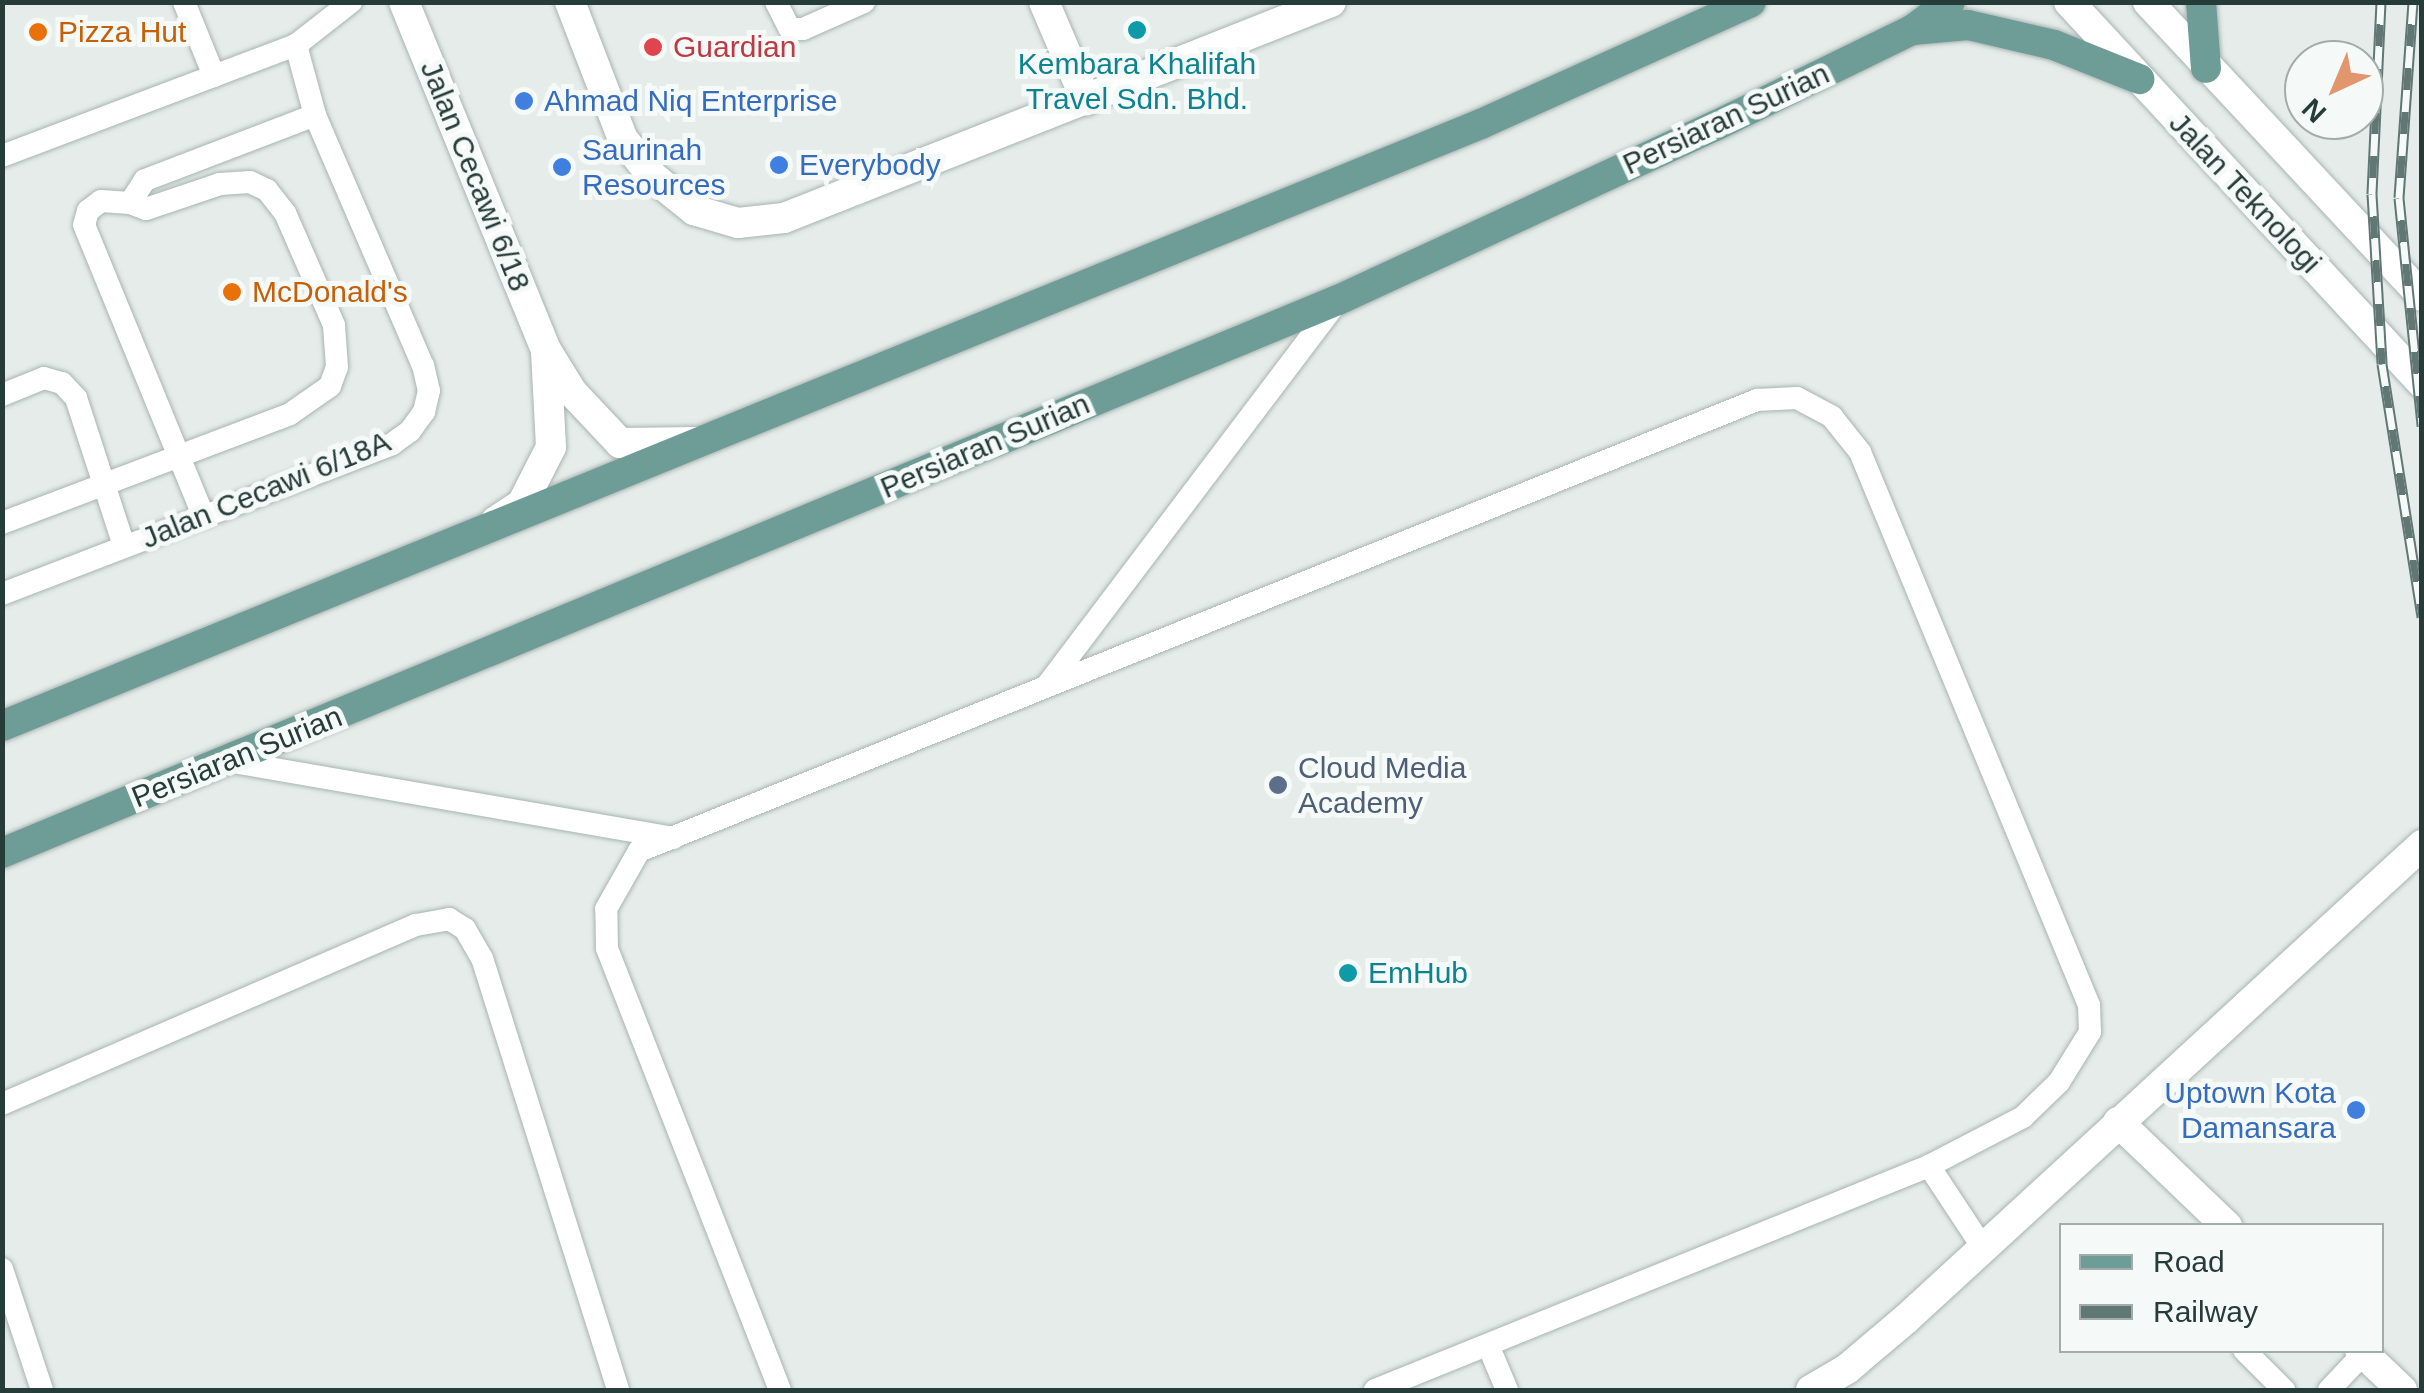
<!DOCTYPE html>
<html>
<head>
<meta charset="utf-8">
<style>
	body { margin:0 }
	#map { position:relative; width:2424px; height:1393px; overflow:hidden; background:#e5ecea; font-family:Arial,sans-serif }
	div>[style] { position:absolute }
	.roads { filter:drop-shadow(0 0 2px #a8b4b1) drop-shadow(0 0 2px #a8b4b1) }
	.service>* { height:22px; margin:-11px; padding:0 11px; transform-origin:11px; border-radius:11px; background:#fff }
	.minor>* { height:30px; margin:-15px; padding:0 15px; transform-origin:15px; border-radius:15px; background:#fff }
	.tertiary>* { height:30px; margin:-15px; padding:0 15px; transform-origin:15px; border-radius:15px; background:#fff }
	.primary>* { height:30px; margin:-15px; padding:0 15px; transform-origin:15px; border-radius:15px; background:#6e9c96 }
	.rail>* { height:11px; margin-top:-5.5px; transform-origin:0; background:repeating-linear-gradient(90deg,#f5f9f7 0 22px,#617774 0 44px); box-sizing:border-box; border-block:2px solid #617774 }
	.dots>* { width:28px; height:28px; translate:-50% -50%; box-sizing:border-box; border:5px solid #f5f9f7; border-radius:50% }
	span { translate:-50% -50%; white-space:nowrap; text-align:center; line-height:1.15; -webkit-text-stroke:10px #f5f9f7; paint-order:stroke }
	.food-label { font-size:30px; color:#c56008 }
	.left { translate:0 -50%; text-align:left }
	.health-label { font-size:30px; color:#be3a42 }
	.culture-label { font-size:30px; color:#0d838f }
	.shop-label { font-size:30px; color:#366cbe }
	.right { translate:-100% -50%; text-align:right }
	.street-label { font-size:30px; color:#263c38 }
	.service-label { font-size:30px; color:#4e5e75 }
	.frame { position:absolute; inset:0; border:5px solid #263c38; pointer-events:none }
	.legend { position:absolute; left:2059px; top:1223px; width:325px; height:130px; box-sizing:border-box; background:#f5f9f7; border:2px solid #a2adab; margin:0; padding:12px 18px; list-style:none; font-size:30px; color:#263c38 }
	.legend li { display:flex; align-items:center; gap:20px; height:50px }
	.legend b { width:50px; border:2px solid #a2adab }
	.north { position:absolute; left:2284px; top:40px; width:100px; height:100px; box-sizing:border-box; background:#f5f9f7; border:2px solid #a2adab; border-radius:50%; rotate:224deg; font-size:28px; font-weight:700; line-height:40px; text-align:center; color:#263c38 }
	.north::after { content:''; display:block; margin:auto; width:35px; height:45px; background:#e2966d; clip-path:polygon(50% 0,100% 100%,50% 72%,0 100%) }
</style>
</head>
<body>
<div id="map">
	<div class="roads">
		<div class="service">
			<div style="left:184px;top:2px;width:80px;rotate:67.9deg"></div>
			<div style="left:776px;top:2px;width:30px;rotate:63deg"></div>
			<div style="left:790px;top:29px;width:13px"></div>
			<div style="left:803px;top:29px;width:67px;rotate:-23.9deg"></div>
			<div style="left:2px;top:156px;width:314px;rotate:-20.7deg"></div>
			<div style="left:2px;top:395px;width:45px;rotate:-22deg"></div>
			<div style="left:44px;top:378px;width:19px;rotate:16deg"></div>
			<div style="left:62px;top:383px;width:21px;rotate:47deg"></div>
			<div style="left:76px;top:398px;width:156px;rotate:72deg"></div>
			<div style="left:203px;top:515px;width:313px;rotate:-112.3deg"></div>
			<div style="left:84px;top:225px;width:15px;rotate:-74deg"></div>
			<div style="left:88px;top:211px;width:16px;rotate:-38deg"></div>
			<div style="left:101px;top:201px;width:29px;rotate:4deg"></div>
			<div style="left:130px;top:203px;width:27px;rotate:-57deg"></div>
			<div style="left:145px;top:180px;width:182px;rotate:-20.9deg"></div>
			<div style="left:2px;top:523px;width:308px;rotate:-20.7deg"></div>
			<div style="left:290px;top:414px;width:49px;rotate:-35deg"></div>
			<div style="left:330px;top:386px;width:20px;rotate:-70deg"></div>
			<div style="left:337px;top:367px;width:42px;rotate:-94.1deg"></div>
			<div style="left:334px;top:325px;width:122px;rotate:-113.6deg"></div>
			<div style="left:285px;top:213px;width:29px;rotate:-128deg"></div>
			<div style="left:267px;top:190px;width:19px;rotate:-155deg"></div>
			<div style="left:250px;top:182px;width:30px;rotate:176deg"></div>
			<div style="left:220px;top:184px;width:78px;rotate:161.3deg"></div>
			<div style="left:146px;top:209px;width:17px;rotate:-159deg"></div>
			<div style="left:2px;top:594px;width:418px;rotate:-21deg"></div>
			<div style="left:392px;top:444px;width:22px;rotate:-36deg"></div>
			<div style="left:410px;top:431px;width:24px;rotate:-54deg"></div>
			<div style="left:424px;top:412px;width:22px;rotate:-77deg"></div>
			<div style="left:429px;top:391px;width:26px;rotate:-103deg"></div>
			<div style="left:423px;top:366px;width:273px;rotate:-113.3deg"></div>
			<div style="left:315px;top:115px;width:73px;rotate:-105.2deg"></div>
			<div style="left:296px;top:45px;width:70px;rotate:-38deg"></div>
			<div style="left:1048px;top:684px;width:481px;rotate:-52.9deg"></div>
			<div style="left:228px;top:761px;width:452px;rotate:9.8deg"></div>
			<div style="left:2px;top:1104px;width:451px;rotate:-23.4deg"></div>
			<div style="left:416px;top:925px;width:34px;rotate:-10deg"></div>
			<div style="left:449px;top:919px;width:19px;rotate:32deg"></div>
			<div style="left:465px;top:929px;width:34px;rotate:60deg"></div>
			<div style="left:482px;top:958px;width:453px;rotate:72.5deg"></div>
			<div style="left:1929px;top:1166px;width:98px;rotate:56.6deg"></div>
			<div style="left:2px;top:1269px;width:127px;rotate:71.7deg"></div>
			<div style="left:1488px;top:1345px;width:49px;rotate:67.1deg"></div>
			<div style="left:2244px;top:1350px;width:57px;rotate:45deg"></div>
			<div style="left:780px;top:1390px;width:475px;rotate:-111.4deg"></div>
			<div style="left:607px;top:948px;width:39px;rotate:-91deg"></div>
			<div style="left:606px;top:909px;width:67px;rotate:-60.4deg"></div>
			<div style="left:639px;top:851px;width:1206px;rotate:-21.97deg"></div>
			<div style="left:1757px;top:400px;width:40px;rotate:-2.9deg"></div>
			<div style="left:1797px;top:398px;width:40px;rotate:28deg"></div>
			<div style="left:1832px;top:417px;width:45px;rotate:51.3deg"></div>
			<div style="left:1860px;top:452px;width:599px;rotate:67.51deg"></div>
			<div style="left:2089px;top:1005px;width:27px;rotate:88deg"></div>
			<div style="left:2090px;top:1032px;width:59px;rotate:121.8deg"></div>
			<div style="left:2059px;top:1082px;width:50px;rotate:135.8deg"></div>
			<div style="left:2023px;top:1117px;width:106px;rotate:152.5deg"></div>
			<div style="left:1929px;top:1166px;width:598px;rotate:157.98deg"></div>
			<div style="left:2329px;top:1390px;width:50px;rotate:-46.6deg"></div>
		</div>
		<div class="minor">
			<div style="left:570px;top:2px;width:147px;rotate:68.9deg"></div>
			<div style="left:623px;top:139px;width:48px;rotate:51.7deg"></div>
			<div style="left:653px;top:177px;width:53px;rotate:38.8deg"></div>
			<div style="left:694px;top:210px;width:46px;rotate:16.5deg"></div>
			<div style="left:738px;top:223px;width:46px;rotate:-6.2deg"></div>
			<div style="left:784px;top:218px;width:588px;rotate:-21.55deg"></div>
			<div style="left:1044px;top:2px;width:107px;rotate:66.8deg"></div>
			<div style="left:2118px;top:1122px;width:151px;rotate:43.7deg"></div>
			<div style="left:2360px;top:1350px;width:58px;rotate:43.6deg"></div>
		</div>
		<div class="tertiary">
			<div style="left:404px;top:2px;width:376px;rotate:67.8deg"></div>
			<div style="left:546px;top:350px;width:49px;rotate:58.2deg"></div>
			<div style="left:572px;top:392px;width:70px;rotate:46.7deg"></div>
			<div style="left:620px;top:443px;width:77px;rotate:-0.7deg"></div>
			<div style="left:2069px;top:2px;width:519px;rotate:47.18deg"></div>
			<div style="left:2148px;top:2px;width:402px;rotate:47deg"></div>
			<div style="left:496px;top:521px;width:31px;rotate:-33deg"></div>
			<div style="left:522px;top:504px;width:64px;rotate:-63deg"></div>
			<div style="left:551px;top:447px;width:94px;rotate:-93deg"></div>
			<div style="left:1811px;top:1390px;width:42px;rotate:-30.3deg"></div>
			<div style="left:1847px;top:1369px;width:77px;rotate:-40.3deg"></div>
			<div style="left:1906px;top:1319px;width:701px;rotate:-42.57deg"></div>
		</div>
		<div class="primary">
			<div style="left:2201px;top:2px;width:66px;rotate:85.7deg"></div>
			<div style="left:1912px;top:30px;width:56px;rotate:-5.1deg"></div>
			<div style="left:1968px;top:25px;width:88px;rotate:13.1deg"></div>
			<div style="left:2054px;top:45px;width:92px;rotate:21.8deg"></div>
			<div style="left:2px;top:726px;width:1597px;rotate:-22.15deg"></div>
			<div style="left:1481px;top:124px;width:296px;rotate:-24.3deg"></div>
			<div style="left:2px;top:853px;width:1446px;rotate:-22.49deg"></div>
			<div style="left:1338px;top:300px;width:415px;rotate:-24.8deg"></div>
			<div style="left:1715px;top:126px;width:219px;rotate:-26deg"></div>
			<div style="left:1912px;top:30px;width:47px;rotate:-36.4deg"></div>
		</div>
	</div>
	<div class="rail">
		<div style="left:2381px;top:2px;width:192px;rotate:92.7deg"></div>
		<div style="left:2372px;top:194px;width:170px;rotate:86.6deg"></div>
		<div style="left:2382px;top:364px;width:256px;rotate:81deg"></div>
		<div style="left:2413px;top:2px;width:196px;rotate:94.1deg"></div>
		<div style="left:2399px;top:198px;width:229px;rotate:84.2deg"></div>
	</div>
	<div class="dots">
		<div style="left:1137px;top:30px;background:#0f9aa8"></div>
		<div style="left:38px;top:32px;background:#e8710a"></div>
		<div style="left:653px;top:47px;background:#e0444e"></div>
		<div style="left:524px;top:101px;background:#3f7fe0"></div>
		<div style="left:779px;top:165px;background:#3f7fe0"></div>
		<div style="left:562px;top:167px;background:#3f7fe0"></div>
		<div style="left:232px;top:292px;background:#e8710a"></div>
		<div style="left:1278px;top:785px;background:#5c6f8a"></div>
		<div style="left:1348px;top:973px;background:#0f9aa8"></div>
		<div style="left:2356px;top:1110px;background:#3f7fe0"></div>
	</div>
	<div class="food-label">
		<span class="left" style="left:58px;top:32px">Pizza Hut</span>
		<span class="left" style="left:252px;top:292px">McDonald's</span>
	</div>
	<div class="health-label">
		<span class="left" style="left:673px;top:47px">Guardian</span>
	</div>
	<div class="culture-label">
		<span style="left:1137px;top:81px">Kembara Khalifah<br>Travel Sdn. Bhd.</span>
		<span class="left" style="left:1368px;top:973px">EmHub</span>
	</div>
	<div class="shop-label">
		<span class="left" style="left:544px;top:101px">Ahmad Niq Enterprise</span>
		<span class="left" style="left:582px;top:167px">Saurinah<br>Resources</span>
		<span class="left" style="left:799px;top:165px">Everybody</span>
		<span class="right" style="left:2336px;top:1110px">Uptown Kota<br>Damansara</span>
	</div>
	<div class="street-label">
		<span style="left:1726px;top:119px;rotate:-25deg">Persiaran Surian</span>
		<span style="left:475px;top:176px;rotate:68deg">Jalan Cecawi 6/18</span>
		<span style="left:2245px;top:193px;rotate:47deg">Jalan Teknologi</span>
		<span style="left:985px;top:446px;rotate:-23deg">Persiaran Surian</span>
		<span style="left:266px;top:490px;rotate:-22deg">Jalan Cecawi 6/18A</span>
		<span style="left:237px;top:757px;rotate:-22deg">Persiaran Surian</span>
	</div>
	<div class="service-label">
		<span class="left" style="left:1298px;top:785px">Cloud Media<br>Academy</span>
	</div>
	<div class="frame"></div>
	<ul class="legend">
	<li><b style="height:12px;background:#6e9c96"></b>Road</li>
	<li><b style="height:12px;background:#617774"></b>Railway</li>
	</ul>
	<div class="north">N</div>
</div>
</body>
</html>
